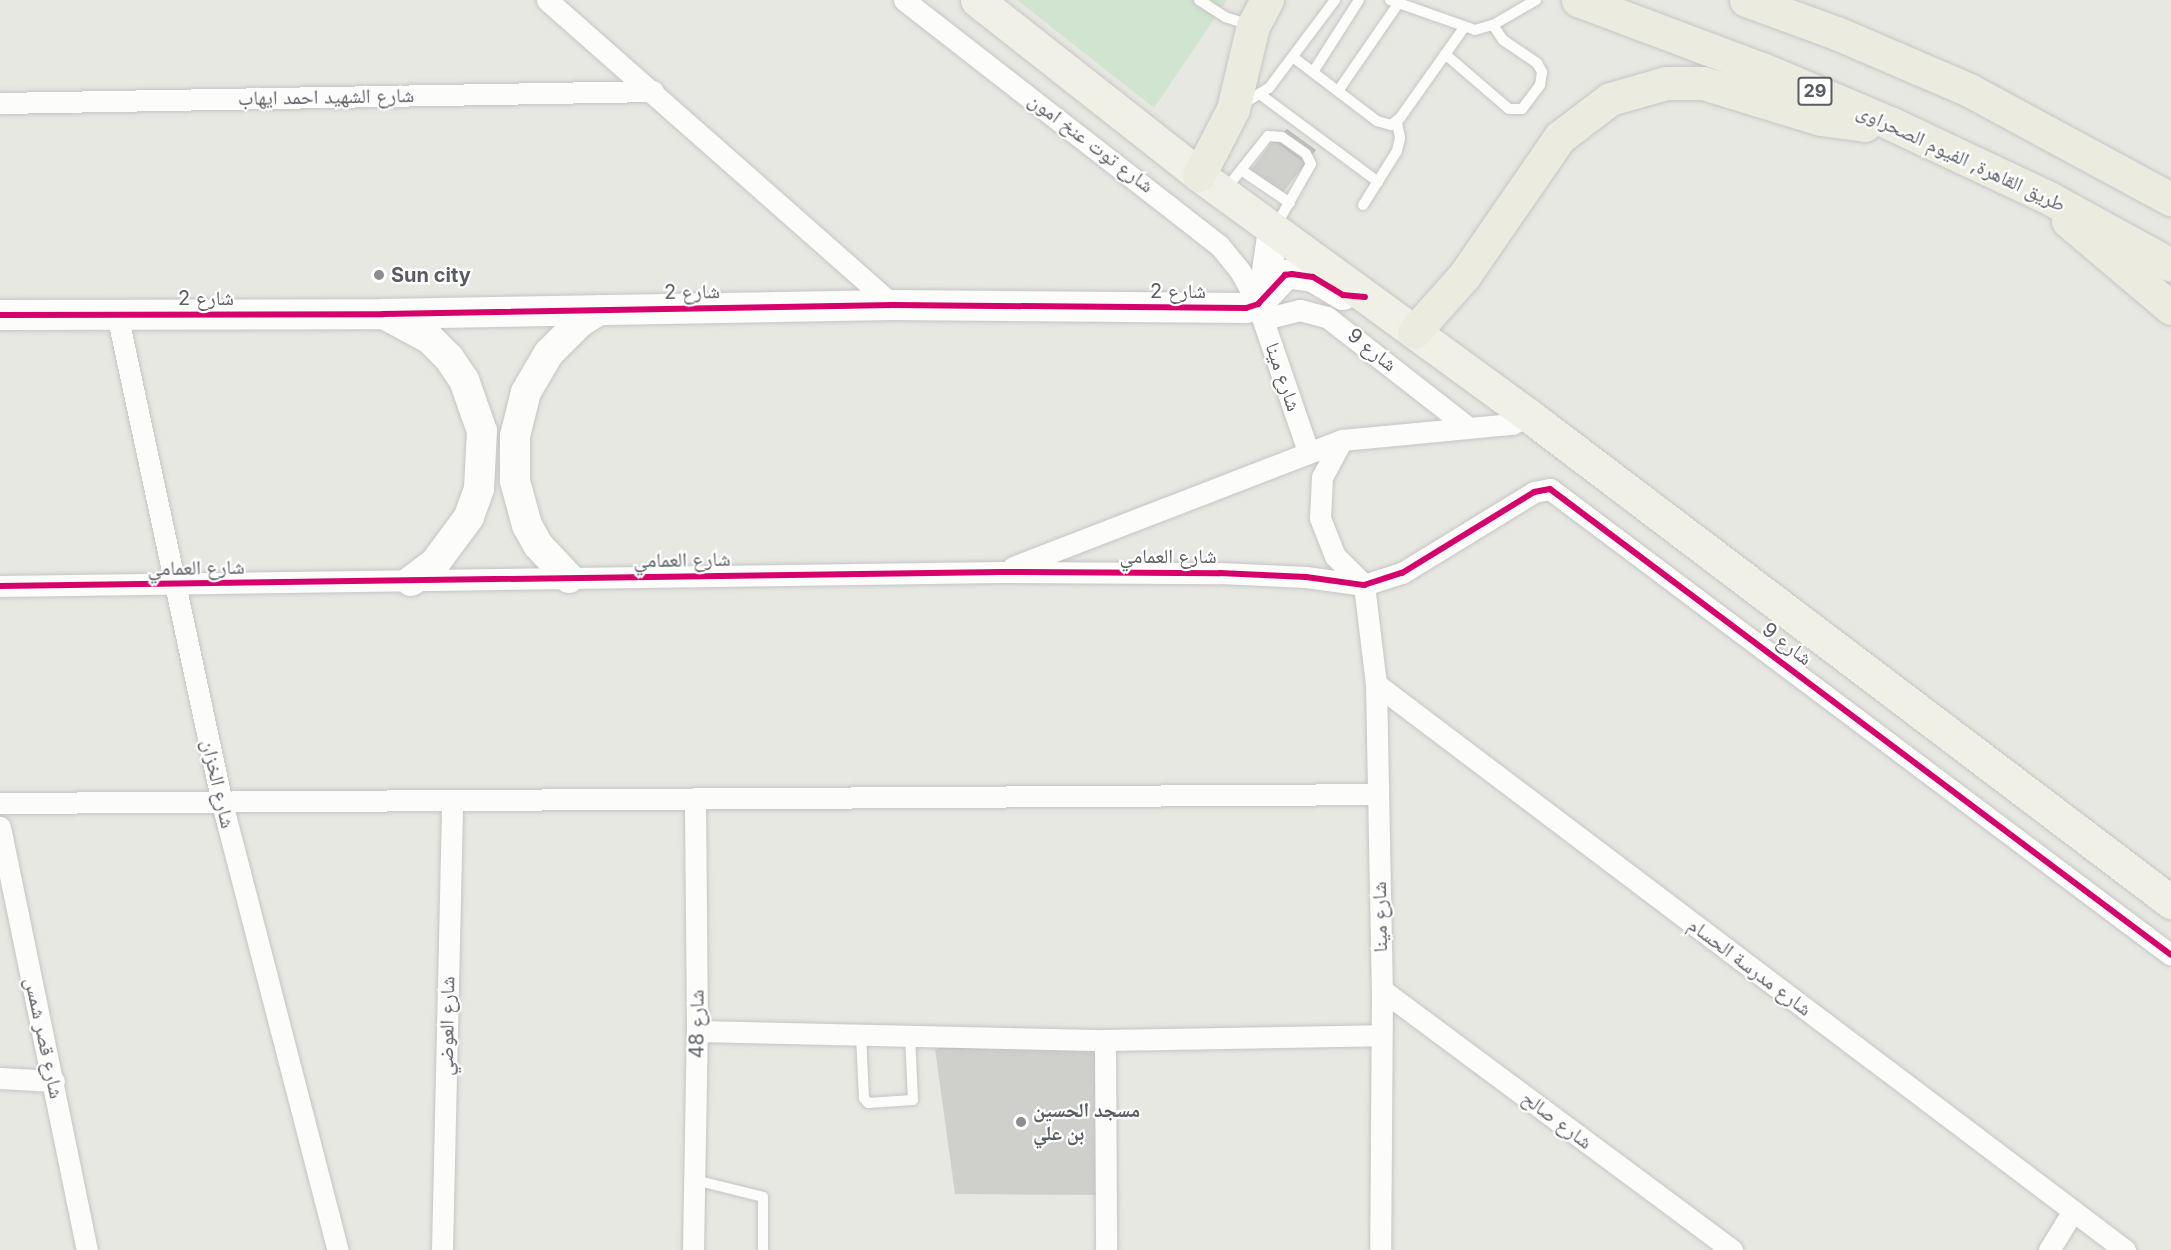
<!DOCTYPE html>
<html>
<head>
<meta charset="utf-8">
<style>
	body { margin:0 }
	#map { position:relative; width:2171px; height:1250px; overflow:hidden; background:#e8e8e3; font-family:Inter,"Noto Naskh Arabic",sans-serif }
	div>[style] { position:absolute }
	.green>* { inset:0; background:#d1e4d0 }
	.shadow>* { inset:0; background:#0003 }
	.building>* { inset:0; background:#cfcfcc; transform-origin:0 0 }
	.roads { filter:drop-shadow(0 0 2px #c5c5c5) drop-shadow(0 0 2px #c5c5c5) }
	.lane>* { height:10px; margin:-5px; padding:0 5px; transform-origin:5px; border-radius:5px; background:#fcfcfb }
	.street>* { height:21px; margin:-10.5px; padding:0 10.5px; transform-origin:10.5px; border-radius:10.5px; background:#fcfcfb }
	.secondary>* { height:30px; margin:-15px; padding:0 15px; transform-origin:15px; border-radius:15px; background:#fcfcfb }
	.primary>* { height:33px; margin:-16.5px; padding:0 16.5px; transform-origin:16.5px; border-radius:16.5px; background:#f0f0e6 }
	.highway>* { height:33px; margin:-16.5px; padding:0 16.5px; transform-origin:16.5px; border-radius:16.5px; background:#ecebe0 }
	.cycleway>* { height:6px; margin:-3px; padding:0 3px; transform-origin:3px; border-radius:3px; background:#d6006c }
	.dots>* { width:16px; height:16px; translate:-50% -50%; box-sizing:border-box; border:3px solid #fff; border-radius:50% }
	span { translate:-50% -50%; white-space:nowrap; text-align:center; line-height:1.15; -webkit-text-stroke:4.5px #fff; paint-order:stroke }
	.shield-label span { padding:2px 4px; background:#fff; border:2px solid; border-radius:4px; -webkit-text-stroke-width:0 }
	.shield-label { font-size:18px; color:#595c60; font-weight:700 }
	.street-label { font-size:20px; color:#595c60 }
	.poi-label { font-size:20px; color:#595c60; font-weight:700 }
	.left { translate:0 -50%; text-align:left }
</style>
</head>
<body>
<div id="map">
	<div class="green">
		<div style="clip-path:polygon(1017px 0,1227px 0,1154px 108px)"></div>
	</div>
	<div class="shadow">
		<div style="clip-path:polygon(1287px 129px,1316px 150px,1282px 193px,1274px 141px)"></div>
		<div style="clip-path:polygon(953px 1032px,1111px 1034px,1115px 1177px,937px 1049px)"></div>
	</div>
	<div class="building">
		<div style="left:1273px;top:140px;width:39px;height:39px;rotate:36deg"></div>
		<div style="clip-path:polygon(935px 1049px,1094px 1050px,1099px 1195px,955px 1194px)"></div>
	</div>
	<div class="roads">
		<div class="lane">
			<div style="left:1199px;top:0;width:31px;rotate:33deg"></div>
			<div style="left:1225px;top:17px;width:26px;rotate:18deg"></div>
			<div style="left:1390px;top:0;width:90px;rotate:19.4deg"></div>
			<div style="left:1475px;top:30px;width:19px;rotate:-16deg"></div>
			<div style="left:1493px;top:25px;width:50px;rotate:-30.2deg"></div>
			<div style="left:1445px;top:54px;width:84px;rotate:40.7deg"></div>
			<div style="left:1509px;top:109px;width:13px"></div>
			<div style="left:1522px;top:109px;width:30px;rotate:-53deg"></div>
			<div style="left:1540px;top:85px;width:13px;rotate:-81deg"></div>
			<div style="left:1542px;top:72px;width:10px;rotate:-119deg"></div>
			<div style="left:1537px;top:63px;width:41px;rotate:-145.9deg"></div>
			<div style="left:1503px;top:40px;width:18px;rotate:-124deg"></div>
			<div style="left:1293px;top:57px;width:106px;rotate:37.3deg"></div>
			<div style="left:1377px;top:121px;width:15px;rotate:16deg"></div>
			<div style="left:1391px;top:125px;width:11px;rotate:-38deg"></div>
			<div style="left:1400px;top:118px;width:109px;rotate:-54.7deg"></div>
			<div style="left:1313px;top:72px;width:85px;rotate:-57.4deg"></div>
			<div style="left:1338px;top:91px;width:106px;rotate:-55.4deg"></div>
			<div style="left:1261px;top:95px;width:146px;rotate:36.6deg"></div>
			<div style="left:1238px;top:107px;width:36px;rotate:-32deg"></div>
			<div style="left:1269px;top:88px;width:110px;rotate:-53.1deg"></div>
			<div style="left:1241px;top:170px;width:59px;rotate:34deg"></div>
			<div style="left:1225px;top:190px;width:69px;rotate:-51.5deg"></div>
			<div style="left:1268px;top:136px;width:14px;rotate:4deg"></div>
			<div style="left:1282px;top:137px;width:29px;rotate:35deg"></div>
			<div style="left:1306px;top:154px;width:11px;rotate:63deg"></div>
			<div style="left:1311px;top:164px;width:73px;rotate:119.7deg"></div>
			<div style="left:1363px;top:205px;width:64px;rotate:-57.8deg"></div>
			<div style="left:1397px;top:151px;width:13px;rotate:-77deg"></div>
			<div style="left:1400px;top:138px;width:15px;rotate:-101deg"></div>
			<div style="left:861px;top:1035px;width:63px;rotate:87.3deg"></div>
			<div style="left:864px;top:1098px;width:6px;rotate:51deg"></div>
			<div style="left:868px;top:1103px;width:45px;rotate:-3.8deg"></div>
			<div style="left:913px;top:1100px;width:64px;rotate:-92.7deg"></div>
			<div style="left:695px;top:1180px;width:70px;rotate:14deg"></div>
			<div style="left:763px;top:1197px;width:53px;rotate:90deg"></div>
		</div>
		<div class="street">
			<div style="left:547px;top:0;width:461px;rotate:41.4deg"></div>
			<div style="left:904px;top:0;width:399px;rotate:37.9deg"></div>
			<div style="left:1219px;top:245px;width:33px;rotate:51deg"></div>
			<div style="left:1240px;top:271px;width:33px;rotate:61deg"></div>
			<div style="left:1256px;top:300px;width:160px;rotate:71deg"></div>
			<div style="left:0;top:103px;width:653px;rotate:-1.05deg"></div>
			<div style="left:117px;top:314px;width:500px;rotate:77.88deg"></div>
			<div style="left:222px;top:803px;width:462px;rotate:75.5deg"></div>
			<div style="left:1264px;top:319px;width:37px;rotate:-14deg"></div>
			<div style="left:1300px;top:310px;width:28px;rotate:15deg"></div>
			<div style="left:1327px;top:317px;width:179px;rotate:38deg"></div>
			<div style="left:1342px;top:440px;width:42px;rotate:118.4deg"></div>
			<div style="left:1322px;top:477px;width:41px;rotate:92.8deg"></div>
			<div style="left:1320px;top:518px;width:41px;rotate:68.5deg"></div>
			<div style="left:1335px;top:556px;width:41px;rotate:45deg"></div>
			<div style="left:1013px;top:567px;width:353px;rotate:-21.1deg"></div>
			<div style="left:1342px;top:440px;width:171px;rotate:-5.4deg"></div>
			<div style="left:1512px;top:424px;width:18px;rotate:-29deg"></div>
			<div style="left:1364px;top:585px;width:100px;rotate:83.1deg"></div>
			<div style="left:1376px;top:684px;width:306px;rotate:88.9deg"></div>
			<div style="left:1382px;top:990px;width:260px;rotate:90.4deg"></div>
			<div style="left:0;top:586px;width:1001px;rotate:-0.8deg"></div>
			<div style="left:1001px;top:572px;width:219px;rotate:0.3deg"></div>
			<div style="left:1220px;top:573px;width:86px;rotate:2.7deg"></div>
			<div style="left:1306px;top:577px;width:59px;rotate:7.9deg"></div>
			<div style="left:1364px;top:585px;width:40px;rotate:-18deg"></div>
			<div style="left:1402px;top:573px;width:155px;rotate:-31.5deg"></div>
			<div style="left:1534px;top:492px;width:16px;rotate:-11deg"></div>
			<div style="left:1550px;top:489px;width:776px;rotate:36.88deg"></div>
			<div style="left:1376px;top:684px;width:939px;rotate:37.08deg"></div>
			<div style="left:0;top:803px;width:1378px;rotate:-0.37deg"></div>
			<div style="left:0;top:827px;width:432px;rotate:78.4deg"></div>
			<div style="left:1382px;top:990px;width:436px;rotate:36.6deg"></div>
			<div style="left:697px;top:1031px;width:408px;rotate:1.3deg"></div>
			<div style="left:1105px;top:1040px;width:275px;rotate:-1deg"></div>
			<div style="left:1105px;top:1040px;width:210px;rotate:89.7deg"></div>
			<div style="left:0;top:1078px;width:54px;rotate:3.2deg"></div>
			<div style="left:442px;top:1250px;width:449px;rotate:-88.7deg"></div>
			<div style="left:693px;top:1250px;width:219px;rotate:-89deg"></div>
			<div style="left:697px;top:1031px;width:233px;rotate:-90.5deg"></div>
			<div style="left:2049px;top:1250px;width:46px;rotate:-58.4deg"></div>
		</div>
		<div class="secondary">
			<div style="left:1263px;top:298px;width:69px;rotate:-81.6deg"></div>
			<div style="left:0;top:315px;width:383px;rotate:-0.1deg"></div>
			<div style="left:383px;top:314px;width:510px;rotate:-1.01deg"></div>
			<div style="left:893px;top:305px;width:353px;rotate:0.5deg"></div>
			<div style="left:1246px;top:308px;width:13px;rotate:-18deg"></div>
			<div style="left:1258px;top:304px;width:40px;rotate:-47deg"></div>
			<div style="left:1285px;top:275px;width:7px;rotate:-8deg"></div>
			<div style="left:1292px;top:274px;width:21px;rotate:8deg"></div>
			<div style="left:1313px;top:277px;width:35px;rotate:31deg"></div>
			<div style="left:386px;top:315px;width:50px;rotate:28.6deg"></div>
			<div style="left:430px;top:339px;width:27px;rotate:45deg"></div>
			<div style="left:449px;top:358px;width:27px;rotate:56deg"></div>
			<div style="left:464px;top:380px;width:54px;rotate:70.6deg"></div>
			<div style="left:482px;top:431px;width:58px;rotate:93deg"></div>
			<div style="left:479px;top:489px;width:30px;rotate:110deg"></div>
			<div style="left:469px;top:517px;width:57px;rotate:126.5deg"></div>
			<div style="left:435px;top:563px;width:30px;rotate:143deg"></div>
			<div style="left:569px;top:578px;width:45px;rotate:-133.2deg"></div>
			<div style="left:538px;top:545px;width:23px;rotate:-119deg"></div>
			<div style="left:527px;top:525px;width:46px;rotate:-105.3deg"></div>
			<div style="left:515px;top:481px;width:45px;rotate:-90deg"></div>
			<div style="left:515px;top:436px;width:45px;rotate:-76deg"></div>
			<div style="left:526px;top:392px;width:45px;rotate:-59.5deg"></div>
			<div style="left:549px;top:353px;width:44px;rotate:-45deg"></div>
			<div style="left:580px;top:322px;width:22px;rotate:-32deg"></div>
		</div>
		<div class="primary">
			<div style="left:977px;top:0;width:283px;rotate:38.2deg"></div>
			<div style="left:1199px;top:175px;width:407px;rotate:36.1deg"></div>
			<div style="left:1528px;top:415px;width:807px;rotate:37.14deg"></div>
		</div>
		<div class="highway">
			<div style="left:1578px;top:0;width:197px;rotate:20.6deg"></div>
			<div style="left:1762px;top:69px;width:141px;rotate:22.9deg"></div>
			<div style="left:1892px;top:124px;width:171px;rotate:25.2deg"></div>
			<div style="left:2047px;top:197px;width:141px;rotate:28.7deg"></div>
			<div style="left:1746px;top:0;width:99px;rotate:20.1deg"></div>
			<div style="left:1839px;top:34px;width:142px;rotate:23.3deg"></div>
			<div style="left:1969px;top:90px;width:230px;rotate:28.4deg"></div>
			<div style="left:1199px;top:175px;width:74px;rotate:-62.7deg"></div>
			<div style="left:1233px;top:109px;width:85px;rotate:-76.5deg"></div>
			<div style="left:1253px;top:26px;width:30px;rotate:-62deg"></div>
			<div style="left:2068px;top:221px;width:135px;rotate:40.2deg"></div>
			<div style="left:1414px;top:332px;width:75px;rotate:-48.2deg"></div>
			<div style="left:1464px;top:276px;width:169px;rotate:-55.4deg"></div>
			<div style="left:1560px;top:137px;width:63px;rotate:-37.2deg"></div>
			<div style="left:1610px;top:99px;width:58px;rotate:-15.9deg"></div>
			<div style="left:1666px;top:83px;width:37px"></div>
			<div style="left:1703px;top:83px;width:123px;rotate:17deg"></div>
			<div style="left:1821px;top:119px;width:44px;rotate:7.8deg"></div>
		</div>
	</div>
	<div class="cycleway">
		<div style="left:0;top:315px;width:383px;rotate:-0.1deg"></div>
		<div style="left:383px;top:314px;width:510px;rotate:-1.01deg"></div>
		<div style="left:893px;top:305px;width:353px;rotate:0.5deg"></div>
		<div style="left:1246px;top:308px;width:13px;rotate:-18deg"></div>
		<div style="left:1258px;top:304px;width:40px;rotate:-47deg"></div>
		<div style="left:1285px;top:275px;width:7px;rotate:-8deg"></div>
		<div style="left:1292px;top:274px;width:21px;rotate:8deg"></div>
		<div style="left:1313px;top:277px;width:35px;rotate:31deg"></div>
		<div style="left:1343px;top:295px;width:22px;rotate:5deg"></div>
		<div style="left:0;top:586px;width:1001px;rotate:-0.8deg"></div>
		<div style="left:1001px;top:572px;width:219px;rotate:0.3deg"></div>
		<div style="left:1220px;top:573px;width:86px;rotate:2.7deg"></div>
		<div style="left:1306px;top:577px;width:59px;rotate:7.9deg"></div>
		<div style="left:1364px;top:585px;width:40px;rotate:-18deg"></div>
		<div style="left:1402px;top:573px;width:155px;rotate:-31.5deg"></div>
		<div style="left:1534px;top:492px;width:16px;rotate:-11deg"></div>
		<div style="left:1550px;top:489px;width:776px;rotate:36.88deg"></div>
	</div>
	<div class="dots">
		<div style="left:379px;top:275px;background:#8b8d8e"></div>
		<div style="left:1021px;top:1122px;background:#8b8d8e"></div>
	</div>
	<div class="shield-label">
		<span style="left:1815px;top:91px">29</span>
	</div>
	<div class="street-label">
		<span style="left:326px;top:97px;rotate:-1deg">شارع الشهيد احمد ايهاب</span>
		<span style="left:1091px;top:143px;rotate:37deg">شارع توت عنخ امون</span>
		<span style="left:1961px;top:158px;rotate:25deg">طريق القاهرة, الفيوم الصحراوى</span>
		<span style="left:1178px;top:291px">شارع 2</span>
		<span style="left:692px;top:292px;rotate:-1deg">شارع 2</span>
		<span style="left:206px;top:298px">شارع 2</span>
		<span style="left:1372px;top:350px;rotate:38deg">شارع 9</span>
		<span style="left:1283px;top:377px;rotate:71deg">شارع مينا</span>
		<span style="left:1168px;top:556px">شارع العمامي</span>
		<span style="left:682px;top:560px;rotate:-1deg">شارع العمامي</span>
		<span style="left:196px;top:568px;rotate:-1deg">شارع العمامي</span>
		<span style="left:1787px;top:644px;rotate:37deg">شارع 9</span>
		<span style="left:218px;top:784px;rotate:77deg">شارع الخزان</span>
		<span style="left:1380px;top:917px;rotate:-91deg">شارع مينا</span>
		<span style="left:1750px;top:967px;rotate:37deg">شارع مدرسة الحسام</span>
		<span style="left:697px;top:1024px;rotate:-90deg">شارع 48</span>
		<span style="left:447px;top:1026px;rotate:-89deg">شارع العوضي</span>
		<span style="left:44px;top:1038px;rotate:78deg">شارع قصر شمس</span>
		<span style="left:1557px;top:1120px;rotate:37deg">شارع صالح</span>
	</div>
	<div class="poi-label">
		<span class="left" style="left:391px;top:275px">Sun city</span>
		<span class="left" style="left:1033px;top:1122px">مسجد الحسين<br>بن علي</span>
	</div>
</div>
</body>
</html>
